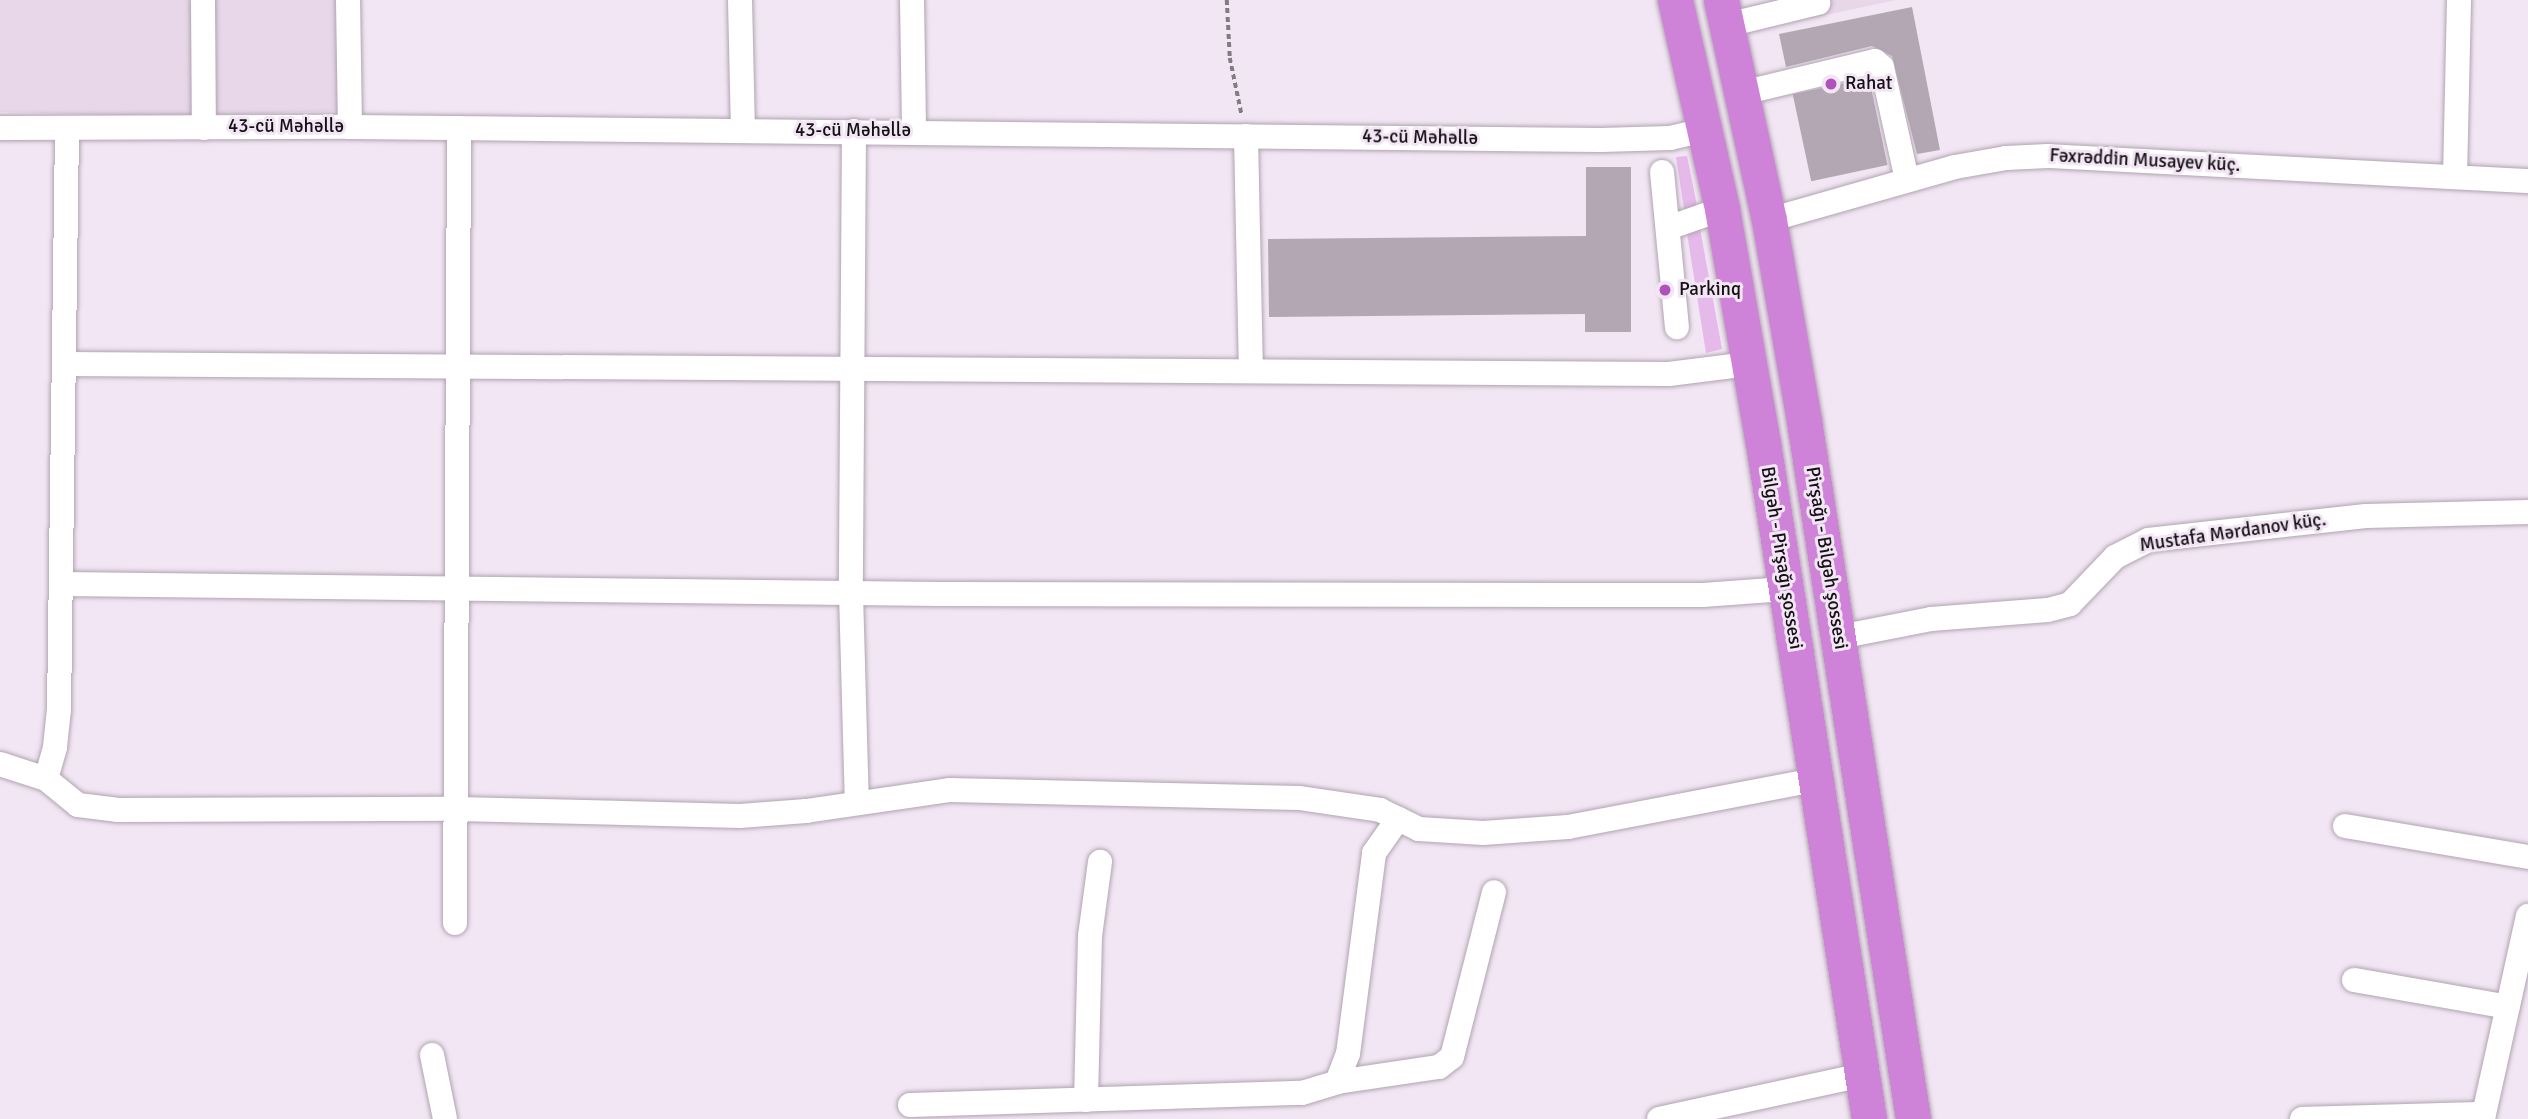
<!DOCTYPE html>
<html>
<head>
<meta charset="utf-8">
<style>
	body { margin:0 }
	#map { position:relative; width:2528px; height:1119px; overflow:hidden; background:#f3e6f4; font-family:Signika,sans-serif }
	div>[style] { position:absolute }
	.built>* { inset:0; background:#e8d6e9 }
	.green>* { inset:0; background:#e5b9e9 }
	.building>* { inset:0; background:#b3a7b4; transform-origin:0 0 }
	.path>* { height:3.5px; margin-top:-1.75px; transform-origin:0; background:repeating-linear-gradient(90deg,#837b84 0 5px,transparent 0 8.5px) }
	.roads { filter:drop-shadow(0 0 2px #b0a4b1) drop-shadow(0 0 2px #b0a4b1) }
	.minor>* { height:24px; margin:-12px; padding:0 12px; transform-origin:12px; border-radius:12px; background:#fff }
	.highway>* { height:35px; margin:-17.5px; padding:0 17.5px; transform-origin:17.5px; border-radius:17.5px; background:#cf83d8 }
	.dots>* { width:19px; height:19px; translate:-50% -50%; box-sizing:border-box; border:4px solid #f3e6f4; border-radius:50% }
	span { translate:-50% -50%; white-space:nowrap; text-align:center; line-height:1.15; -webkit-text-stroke:6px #f3e6f4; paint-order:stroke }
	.poi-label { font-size:19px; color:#141015 }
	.left { translate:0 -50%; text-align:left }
	.street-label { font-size:19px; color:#141015 }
</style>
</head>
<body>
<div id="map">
	<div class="built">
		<div style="clip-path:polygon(0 0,338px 0,339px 111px,161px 116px,0 112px)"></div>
		<div style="clip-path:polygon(1769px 0,1896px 0,1774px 26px)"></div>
	</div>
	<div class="green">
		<div style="clip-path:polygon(1687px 156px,1698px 211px,1685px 215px,1676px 157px)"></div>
		<div style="clip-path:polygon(1699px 223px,1722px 349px,1706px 353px,1686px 227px)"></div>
	</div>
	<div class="building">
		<div style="clip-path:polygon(1912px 7px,1940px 150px,1917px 154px,1892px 56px,1872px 46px,1786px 67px,1779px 34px)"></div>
		<div style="left:1869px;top:78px;width:89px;height:78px;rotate:78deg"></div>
		<div style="clip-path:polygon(1586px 167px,1631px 167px,1631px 332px,1585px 332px,1585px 314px,1269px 317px,1268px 239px,1586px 236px)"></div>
	</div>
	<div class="path">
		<div style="left:1227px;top:0;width:58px;rotate:87deg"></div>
		<div style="left:1230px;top:58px;width:59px;rotate:78.3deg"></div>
	</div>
	<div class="roads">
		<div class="minor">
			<div style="left:203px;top:0;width:128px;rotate:89.6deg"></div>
			<div style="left:348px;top:0;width:127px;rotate:89.1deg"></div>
			<div style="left:740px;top:0;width:131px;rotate:88.7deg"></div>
			<div style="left:912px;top:0;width:131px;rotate:89.1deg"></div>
			<div style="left:1727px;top:25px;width:94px;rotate:-13.6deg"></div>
			<div style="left:1742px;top:93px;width:137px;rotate:-13.5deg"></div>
			<div style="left:1875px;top:61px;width:9px;rotate:41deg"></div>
			<div style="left:1882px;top:67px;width:116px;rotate:77.5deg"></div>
			<div style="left:0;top:128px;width:350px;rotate:-0.2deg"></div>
			<div style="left:350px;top:127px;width:1251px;rotate:0.6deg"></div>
			<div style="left:1601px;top:140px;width:69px;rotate:-1.7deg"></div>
			<div style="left:1670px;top:138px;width:36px;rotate:-13deg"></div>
			<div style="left:854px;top:131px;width:462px;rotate:90.4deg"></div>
			<div style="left:851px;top:593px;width:210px;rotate:88.4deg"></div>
			<div style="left:1246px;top:136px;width:235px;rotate:88.8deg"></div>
			<div style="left:1662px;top:172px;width:156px;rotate:84.5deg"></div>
			<div style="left:2455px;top:177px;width:177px;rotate:-88.7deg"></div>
			<div style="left:1769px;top:220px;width:193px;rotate:-15.9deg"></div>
			<div style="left:1955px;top:167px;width:52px;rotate:-10deg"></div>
			<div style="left:2006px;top:158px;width:42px;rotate:-2.7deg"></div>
			<div style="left:2048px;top:156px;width:481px;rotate:3deg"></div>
			<div style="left:1668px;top:228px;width:57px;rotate:-19.4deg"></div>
			<div style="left:65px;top:364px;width:1604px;rotate:0.36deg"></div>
			<div style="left:1669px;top:374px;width:80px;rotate:-7.2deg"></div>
			<div style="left:62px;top:584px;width:878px;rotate:0.65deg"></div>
			<div style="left:940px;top:594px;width:763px;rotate:0.08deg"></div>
			<div style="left:1703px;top:595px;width:82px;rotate:-4.2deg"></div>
			<div style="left:1839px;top:637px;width:94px;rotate:-11.1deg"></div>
			<div style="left:1931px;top:619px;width:117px;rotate:-4.4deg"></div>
			<div style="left:2048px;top:610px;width:23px;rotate:-15deg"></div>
			<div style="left:2070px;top:604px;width:65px;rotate:-46.2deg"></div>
			<div style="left:2115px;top:557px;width:37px;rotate:-27deg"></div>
			<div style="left:2148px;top:540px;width:219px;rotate:-6.3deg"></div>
			<div style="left:2366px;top:516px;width:162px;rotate:-1.4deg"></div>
			<div style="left:0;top:764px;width:48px;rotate:18.1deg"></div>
			<div style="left:46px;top:779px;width:41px;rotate:39.1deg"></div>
			<div style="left:78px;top:805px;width:39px;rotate:7deg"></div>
			<div style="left:117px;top:810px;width:341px;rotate:-0.2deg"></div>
			<div style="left:458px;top:809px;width:282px;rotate:1.4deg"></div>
			<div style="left:740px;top:816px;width:66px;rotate:-4.3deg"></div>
			<div style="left:806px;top:811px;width:146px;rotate:-8.3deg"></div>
			<div style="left:950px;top:790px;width:349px;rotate:1.3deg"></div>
			<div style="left:1299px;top:798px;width:82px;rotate:8.4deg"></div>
			<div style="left:1380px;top:810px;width:43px;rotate:26deg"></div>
			<div style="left:1419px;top:829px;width:64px;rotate:3.6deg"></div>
			<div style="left:1483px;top:833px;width:85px;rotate:-4deg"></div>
			<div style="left:1568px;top:827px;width:251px;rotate:-10.8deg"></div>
			<div style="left:46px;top:779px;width:33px;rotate:-74deg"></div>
			<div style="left:55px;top:747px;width:37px;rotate:-84deg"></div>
			<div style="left:59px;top:710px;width:582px;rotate:-89.21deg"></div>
			<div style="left:2345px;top:826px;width:186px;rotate:9.6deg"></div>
			<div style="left:455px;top:923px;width:795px;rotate:-89.71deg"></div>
			<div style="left:2354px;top:980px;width:156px;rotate:9.9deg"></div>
			<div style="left:432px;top:1055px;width:65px;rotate:78.5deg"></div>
			<div style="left:1337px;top:1082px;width:103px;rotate:-8.4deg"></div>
			<div style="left:1439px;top:1067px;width:16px;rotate:-38deg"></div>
			<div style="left:1452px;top:1057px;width:170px;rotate:-75.7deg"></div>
			<div style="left:1086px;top:1100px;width:164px;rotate:-88.6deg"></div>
			<div style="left:1090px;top:936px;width:75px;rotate:-82.3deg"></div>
			<div style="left:910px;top:1105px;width:392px;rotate:-1.8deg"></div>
			<div style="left:1302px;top:1093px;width:37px;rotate:-17deg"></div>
			<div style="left:1337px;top:1082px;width:30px;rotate:-69deg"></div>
			<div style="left:1348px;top:1054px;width:203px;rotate:-82.6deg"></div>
			<div style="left:1374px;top:853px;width:42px;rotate:-54.8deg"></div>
			<div style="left:1659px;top:1119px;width:208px;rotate:-12.2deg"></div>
			<div style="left:2302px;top:1119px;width:182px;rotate:-1.6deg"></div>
			<div style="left:2484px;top:1114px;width:203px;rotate:-77.5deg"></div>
		</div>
		<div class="highway">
			<div style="left:1675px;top:0;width:214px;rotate:77.3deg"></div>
			<div style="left:1722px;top:209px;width:238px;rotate:80.1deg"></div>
			<div style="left:1763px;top:443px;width:684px;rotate:81.09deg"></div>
			<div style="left:1721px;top:0;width:225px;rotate:77.7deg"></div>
			<div style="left:1769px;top:220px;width:204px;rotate:80.1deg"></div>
			<div style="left:1804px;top:421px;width:706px;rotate:81.12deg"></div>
		</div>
	</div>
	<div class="dots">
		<div style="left:1831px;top:84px;background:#b152bb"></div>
		<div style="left:1665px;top:290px;background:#b152bb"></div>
	</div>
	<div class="poi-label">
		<span class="left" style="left:1845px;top:84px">Rahat</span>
		<span class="left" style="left:1679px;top:290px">Parkinq</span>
	</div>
	<div class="street-label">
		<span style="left:286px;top:127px">43-cü Məhəllə</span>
		<span style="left:853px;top:131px">43-cü Məhəllə</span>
		<span style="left:1420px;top:138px;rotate:1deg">43-cü Məhəllə</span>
		<span style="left:2145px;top:161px;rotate:3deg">Fəxrəddin Musayev küç.</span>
		<span style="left:2233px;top:533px;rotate:-8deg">Mustafa Mərdanov küç.</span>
		<span style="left:1781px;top:558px;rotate:81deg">Bilgəh - Pirşağı şossesi</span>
		<span style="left:1826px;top:558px;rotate:81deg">Pirşağı - Bilgəh şossesi</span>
	</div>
</div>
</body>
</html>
